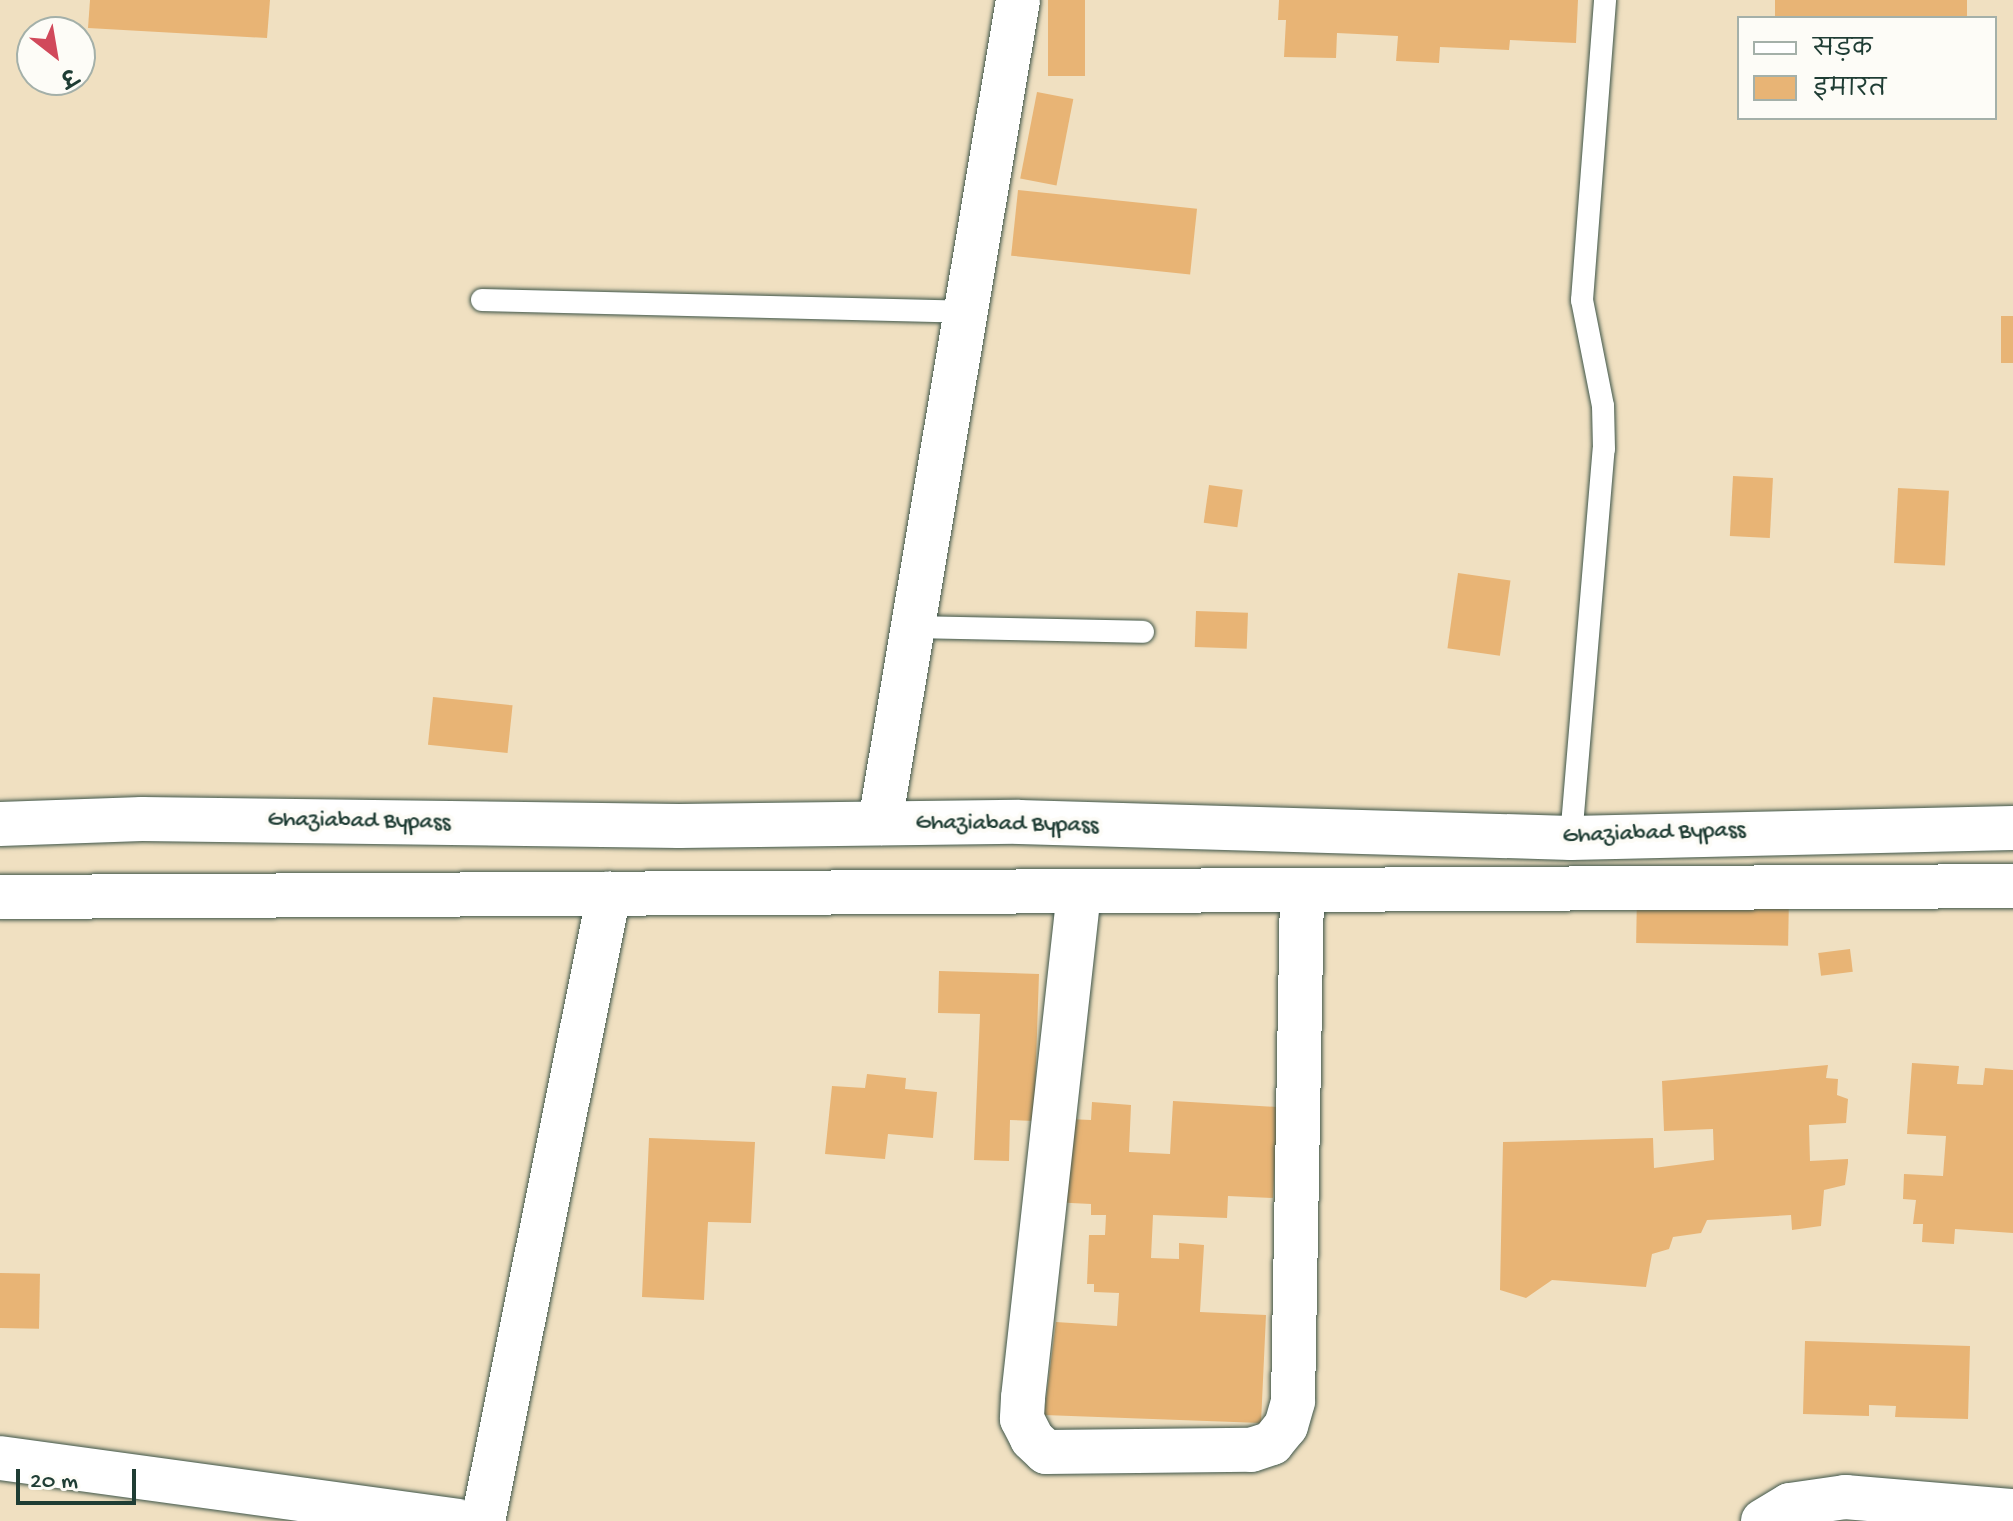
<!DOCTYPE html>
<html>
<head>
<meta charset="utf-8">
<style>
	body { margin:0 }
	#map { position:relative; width:2013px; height:1521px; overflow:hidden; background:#f0e0c1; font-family:"Gochi Hand","Playpen Sans Deva",sans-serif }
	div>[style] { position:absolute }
	.building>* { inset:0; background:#e8b475; transform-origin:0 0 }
	.roads { filter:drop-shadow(0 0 2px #3e5549) drop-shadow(0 0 2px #3e5549) }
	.lane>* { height:22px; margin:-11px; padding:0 11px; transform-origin:11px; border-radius:11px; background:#fff }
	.street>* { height:44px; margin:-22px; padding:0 22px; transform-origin:22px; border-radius:22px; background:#fff }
	.highway>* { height:44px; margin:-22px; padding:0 22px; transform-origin:22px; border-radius:22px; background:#fff }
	span { translate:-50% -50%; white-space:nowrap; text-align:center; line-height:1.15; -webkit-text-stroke:8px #fdfcf7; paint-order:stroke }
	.street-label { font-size:24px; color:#1f3d34 }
	.legend { position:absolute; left:1737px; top:16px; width:260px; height:104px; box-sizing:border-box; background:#fdfcf7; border:2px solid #a4b0a9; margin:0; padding:10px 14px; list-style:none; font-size:24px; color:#1f3d34 }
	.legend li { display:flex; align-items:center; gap:16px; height:40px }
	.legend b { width:40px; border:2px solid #a4b0a9 }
	.north { position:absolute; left:16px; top:16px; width:80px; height:80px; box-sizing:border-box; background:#fdfcf7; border:2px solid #a4b0a9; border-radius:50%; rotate:149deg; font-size:22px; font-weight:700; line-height:32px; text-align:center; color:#1f3d34 }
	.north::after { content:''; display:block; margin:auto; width:28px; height:36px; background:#d1495b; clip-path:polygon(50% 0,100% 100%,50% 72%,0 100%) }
	.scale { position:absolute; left:16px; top:1469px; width:120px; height:36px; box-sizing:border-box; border:4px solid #1f3d34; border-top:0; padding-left:10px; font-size:24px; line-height:28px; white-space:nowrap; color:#1f3d34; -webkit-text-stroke:6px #fdfcf7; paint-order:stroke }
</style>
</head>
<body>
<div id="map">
	<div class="building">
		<div style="clip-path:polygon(90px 0,270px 0,267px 38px,88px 28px)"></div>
		<div style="left:1048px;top:0;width:37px;height:76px"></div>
		<div style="clip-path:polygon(1279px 0,1578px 0,1576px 43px,1510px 40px,1509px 50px,1440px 47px,1439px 63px,1396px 61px,1398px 36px,1337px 33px,1336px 58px,1284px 57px,1286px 20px,1278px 20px)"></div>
		<div style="left:1775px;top:0;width:192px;height:18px"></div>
		<div style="left:1037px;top:92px;width:37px;height:88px;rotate:11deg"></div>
		<div style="left:1018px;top:190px;width:180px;height:66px;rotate:6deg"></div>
		<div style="left:2001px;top:316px;width:12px;height:47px"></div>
		<div style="left:1733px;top:476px;width:40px;height:60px;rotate:3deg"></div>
		<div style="left:1209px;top:485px;width:34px;height:38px;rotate:8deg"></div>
		<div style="left:1898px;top:488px;width:51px;height:75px;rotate:3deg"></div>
		<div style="left:1458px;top:573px;width:53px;height:76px;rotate:8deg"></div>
		<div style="left:1196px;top:611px;width:52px;height:36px;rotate:2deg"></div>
		<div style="left:433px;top:697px;width:80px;height:48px;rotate:6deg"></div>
		<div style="left:1637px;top:893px;width:152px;height:50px;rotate:1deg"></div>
		<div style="left:1850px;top:949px;width:23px;height:32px;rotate:83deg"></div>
		<div style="clip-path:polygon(939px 971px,1039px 974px,1034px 1121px,1010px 1120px,1009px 1161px,974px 1160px,980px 1014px,938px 1013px)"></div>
		<div style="clip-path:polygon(1912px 1063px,1959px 1066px,1957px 1084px,1983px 1085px,1985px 1068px,2013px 1070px,2013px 1233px,1955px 1229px,1954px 1244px,1922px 1242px,1923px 1224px,1913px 1224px,1916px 1200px,1903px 1199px,1904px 1174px,1943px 1176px,1946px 1136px,1907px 1134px)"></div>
		<div style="clip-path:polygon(1828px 1065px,1826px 1078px,1838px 1079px,1837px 1095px,1848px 1099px,1846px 1123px,1809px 1125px,1810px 1161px,1848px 1159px,1848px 1163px,1845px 1185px,1824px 1190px,1821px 1226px,1792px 1230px,1791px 1215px,1707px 1220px,1701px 1233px,1673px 1237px,1669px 1249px,1652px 1254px,1646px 1287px,1552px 1280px,1526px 1298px,1500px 1290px,1503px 1142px,1653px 1138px,1654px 1168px,1714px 1160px,1713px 1129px,1664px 1131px,1662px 1081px)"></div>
		<div style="clip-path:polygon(867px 1074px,906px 1078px,905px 1089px,937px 1092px,933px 1138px,888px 1134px,885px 1159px,825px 1154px,832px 1086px,865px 1088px)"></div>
		<div style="clip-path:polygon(1173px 1101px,1278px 1107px,1273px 1198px,1228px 1196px,1227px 1218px,1153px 1215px,1151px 1258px,1179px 1259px,1179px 1243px,1204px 1245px,1200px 1312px,1266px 1315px,1261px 1423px,1044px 1415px,1056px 1322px,1117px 1326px,1119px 1293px,1094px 1292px,1094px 1284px,1087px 1284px,1089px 1235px,1105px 1235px,1106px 1215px,1091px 1215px,1091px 1204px,1051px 1202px,1069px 1119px,1091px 1120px,1092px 1102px,1131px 1105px,1129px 1152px,1170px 1154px)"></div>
		<div style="clip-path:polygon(649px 1138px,755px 1142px,751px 1223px,708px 1222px,704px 1300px,642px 1297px)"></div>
		<div style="left:0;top:1273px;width:40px;height:55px;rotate:1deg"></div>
		<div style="clip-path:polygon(1805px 1341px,1970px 1346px,1968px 1419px,1895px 1417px,1896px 1406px,1869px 1405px,1869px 1416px,1803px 1414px)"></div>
	</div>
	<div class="roads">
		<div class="lane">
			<div style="left:482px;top:300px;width:483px;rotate:1.4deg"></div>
			<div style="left:911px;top:627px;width:232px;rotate:1.2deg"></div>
			<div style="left:1571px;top:838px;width:390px;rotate:-85.2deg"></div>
			<div style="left:1604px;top:449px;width:43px;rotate:-91.3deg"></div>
			<div style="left:1603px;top:406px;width:108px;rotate:-101.2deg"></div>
			<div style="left:1582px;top:300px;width:301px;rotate:-85.6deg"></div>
		</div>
		<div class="street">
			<div style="left:880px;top:823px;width:834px;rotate:-80.48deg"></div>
			<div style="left:1079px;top:892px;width:509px;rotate:96.32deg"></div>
			<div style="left:1023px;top:1398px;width:21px;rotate:93deg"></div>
			<div style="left:1022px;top:1419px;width:22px;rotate:63deg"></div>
			<div style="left:1032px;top:1439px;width:19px;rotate:43deg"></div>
			<div style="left:1046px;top:1452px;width:205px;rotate:-0.6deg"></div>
			<div style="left:1251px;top:1450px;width:22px;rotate:-18deg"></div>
			<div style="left:1272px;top:1443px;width:22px;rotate:-51deg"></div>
			<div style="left:1286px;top:1426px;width:26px;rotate:-74deg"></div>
			<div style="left:1293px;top:1401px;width:511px;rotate:-88.99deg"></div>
			<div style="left:0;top:1458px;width:462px;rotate:7.8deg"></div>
			<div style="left:483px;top:1521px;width:640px;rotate:-78.64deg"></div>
			<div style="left:1763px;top:1521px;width:31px;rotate:-31deg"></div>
			<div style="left:1790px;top:1505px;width:56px;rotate:-8.3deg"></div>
			<div style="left:1845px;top:1497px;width:169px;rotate:4.8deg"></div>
		</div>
		<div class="highway">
			<div style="left:0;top:824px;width:142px;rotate:-2deg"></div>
			<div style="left:142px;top:819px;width:537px;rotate:0.75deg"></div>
			<div style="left:679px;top:826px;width:340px;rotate:-0.7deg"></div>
			<div style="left:1019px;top:822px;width:552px;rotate:1.66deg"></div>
			<div style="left:1571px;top:838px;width:442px;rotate:-1.3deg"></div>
			<div style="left:0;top:897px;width:2013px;rotate:-0.31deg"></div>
		</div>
	</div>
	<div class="street-label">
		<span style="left:359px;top:822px;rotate:1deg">Ghaziabad Bypass</span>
		<span style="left:1007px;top:825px;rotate:1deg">Ghaziabad Bypass</span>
		<span style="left:1654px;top:834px;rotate:-2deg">Ghaziabad Bypass</span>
	</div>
	<ul class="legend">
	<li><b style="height:10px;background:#fff"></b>सड़क</li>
	<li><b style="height:22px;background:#e8b475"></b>इमारत</li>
	</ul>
	<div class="north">उ</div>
	<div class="scale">20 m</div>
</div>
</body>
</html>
